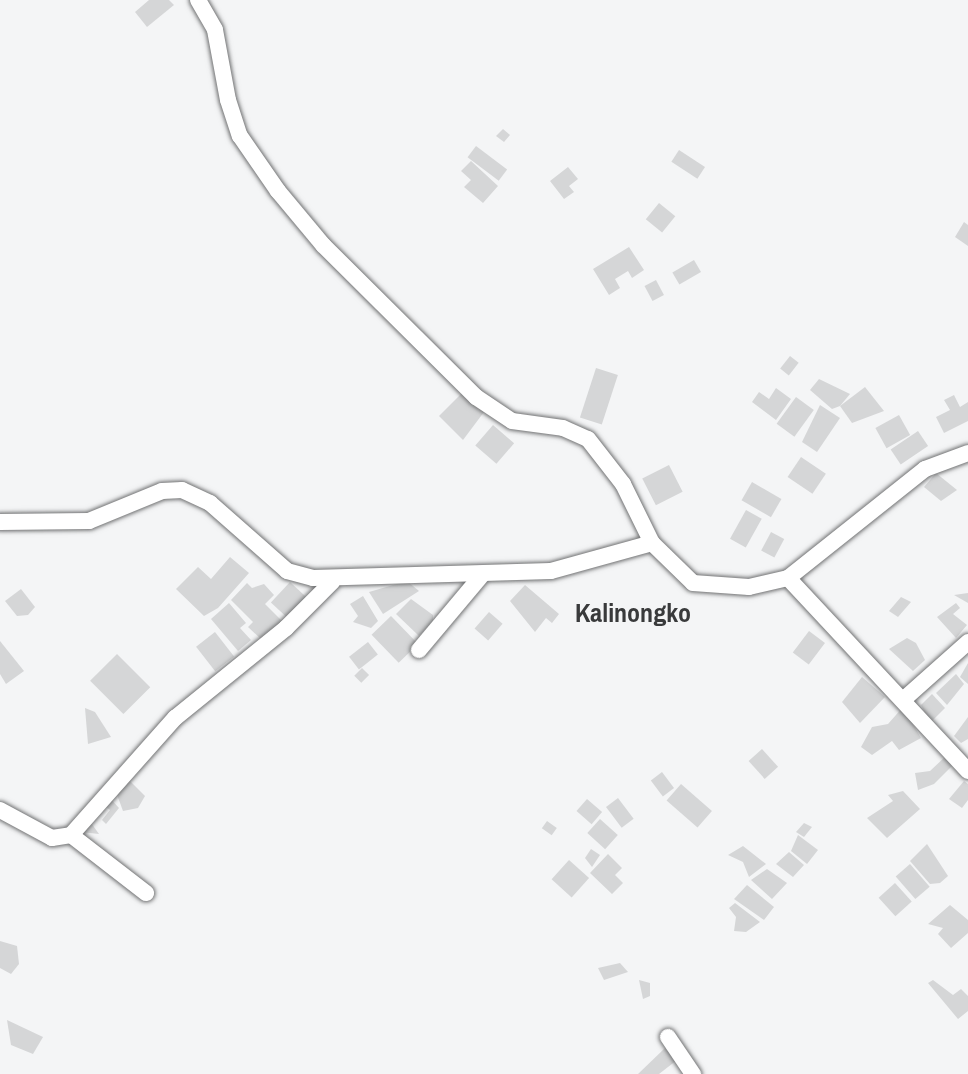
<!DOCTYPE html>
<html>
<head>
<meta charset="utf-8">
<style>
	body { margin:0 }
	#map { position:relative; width:968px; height:1074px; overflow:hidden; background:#f4f5f6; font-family:"Archivo Narrow",sans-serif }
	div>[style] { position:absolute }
	.building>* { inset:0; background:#d5d6d7; transform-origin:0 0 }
	.roads { filter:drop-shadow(0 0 2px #717273) drop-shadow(0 0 2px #717273) }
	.minor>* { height:16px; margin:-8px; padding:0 8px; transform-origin:8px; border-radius:8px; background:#fff }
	span { translate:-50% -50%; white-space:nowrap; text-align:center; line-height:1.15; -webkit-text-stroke:5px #f4f5f6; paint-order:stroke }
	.quarter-label { font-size:26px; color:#393a3b; font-weight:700 }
</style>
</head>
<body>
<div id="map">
	<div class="building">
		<div style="clip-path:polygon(149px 0,169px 0,174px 5px,147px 27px,135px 12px)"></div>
		<div style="clip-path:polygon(503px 129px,510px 135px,504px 142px,496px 136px)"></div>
		<div style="left:476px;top:146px;width:39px;height:14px;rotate:37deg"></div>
		<div style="left:679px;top:150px;width:31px;height:14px;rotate:33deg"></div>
		<div style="clip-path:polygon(471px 161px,498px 186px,483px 203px,464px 187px,471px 180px,461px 171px)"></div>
		<div style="clip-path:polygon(568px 167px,578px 179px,569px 186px,574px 192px,564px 199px,550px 181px)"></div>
		<div style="left:659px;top:203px;width:21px;height:21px;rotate:39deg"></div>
		<div style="clip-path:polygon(964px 222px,968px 225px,968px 246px,955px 237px)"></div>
		<div style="clip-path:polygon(629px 247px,644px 270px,632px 278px,628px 271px,615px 279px,620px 288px,609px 295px,593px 269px)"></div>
		<div style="left:694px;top:260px;width:14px;height:25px;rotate:60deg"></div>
		<div style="left:656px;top:280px;width:17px;height:13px;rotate:62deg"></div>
		<div style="left:790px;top:356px;width:11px;height:16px;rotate:38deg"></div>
		<div style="left:596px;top:368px;width:23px;height:52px;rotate:18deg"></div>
		<div style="clip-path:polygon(819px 379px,850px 394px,840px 406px,832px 409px,810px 390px)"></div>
		<div style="clip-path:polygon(865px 387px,884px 411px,852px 423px,840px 406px)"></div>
		<div style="clip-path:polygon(776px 388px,791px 399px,776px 420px,752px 402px,759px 392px,769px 399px)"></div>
		<div style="clip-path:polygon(463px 392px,484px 412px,463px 440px,439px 416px)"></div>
		<div style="clip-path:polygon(954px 395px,960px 407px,968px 402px,968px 421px,944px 433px,936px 417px,950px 410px,944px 400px)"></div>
		<div style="left:796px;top:397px;width:22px;height:33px;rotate:36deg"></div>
		<div style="clip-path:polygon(820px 405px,840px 418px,817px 452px,802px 442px)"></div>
		<div style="left:899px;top:415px;width:23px;height:27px;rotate:61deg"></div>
		<div style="left:493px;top:425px;width:28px;height:27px;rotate:41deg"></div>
		<div style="left:918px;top:431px;width:18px;height:33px;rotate:56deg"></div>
		<div style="left:801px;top:457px;width:30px;height:24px;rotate:34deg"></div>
		<div style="left:669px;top:465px;width:30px;height:30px;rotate:63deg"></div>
		<div style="clip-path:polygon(936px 473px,957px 490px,941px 501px,924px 487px)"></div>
		<div style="left:752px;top:482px;width:34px;height:21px;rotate:30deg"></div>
		<div style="left:746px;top:510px;width:18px;height:33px;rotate:29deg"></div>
		<div style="left:771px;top:532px;width:15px;height:21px;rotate:28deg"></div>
		<div style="clip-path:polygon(230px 557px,249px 573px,218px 608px,204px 616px,176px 589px,198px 567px,211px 579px)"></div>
		<div style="clip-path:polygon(407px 581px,419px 591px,383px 614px,369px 592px)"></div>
		<div style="left:290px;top:582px;width:25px;height:28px;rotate:43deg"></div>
		<div style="clip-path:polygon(247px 583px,252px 588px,264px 584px,274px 595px,265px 604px,282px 621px,262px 640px,248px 627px,253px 622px,231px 600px)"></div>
		<div style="clip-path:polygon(525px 585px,559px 614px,552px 623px,546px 618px,535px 632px,510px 601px)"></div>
		<div style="clip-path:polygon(21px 589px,35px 607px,28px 615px,17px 616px,5px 601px)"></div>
		<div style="clip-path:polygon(968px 593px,968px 603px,954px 595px)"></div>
		<div style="clip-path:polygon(363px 596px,378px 621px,371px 628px,353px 622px,358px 616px,350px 604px)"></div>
		<div style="clip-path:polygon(901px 597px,911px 602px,898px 617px,889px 611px)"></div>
		<div style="clip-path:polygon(411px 599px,433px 615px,433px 621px,419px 636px,396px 614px)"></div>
		<div style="clip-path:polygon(229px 603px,246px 623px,240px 628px,251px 640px,238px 651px,211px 619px)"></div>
		<div style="clip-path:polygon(956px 603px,960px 608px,953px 614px,967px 625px,956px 638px,937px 617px)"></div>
		<div style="left:489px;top:612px;width:18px;height:22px;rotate:41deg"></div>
		<div style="left:391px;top:616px;width:39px;height:27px;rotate:46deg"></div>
		<div style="left:809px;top:631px;width:20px;height:27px;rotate:37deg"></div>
		<div style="left:215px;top:632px;width:31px;height:24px;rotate:52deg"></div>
		<div style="clip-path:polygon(907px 638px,916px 643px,925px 660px,913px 671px,889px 649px)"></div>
		<div style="clip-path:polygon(0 641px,24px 671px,6px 684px,0 674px)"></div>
		<div style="left:368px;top:642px;width:16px;height:24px;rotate:52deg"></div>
		<div style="left:117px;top:654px;width:47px;height:38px;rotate:45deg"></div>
		<div style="clip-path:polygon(968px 663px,968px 684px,960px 677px)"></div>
		<div style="left:362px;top:668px;width:10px;height:11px;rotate:45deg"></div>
		<div style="clip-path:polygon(956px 674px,964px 684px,947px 705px,936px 693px)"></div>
		<div style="clip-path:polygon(862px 677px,885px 697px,860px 723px,842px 702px)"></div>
		<div style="clip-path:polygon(932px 694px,945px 708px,930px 723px,921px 705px)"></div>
		<div style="clip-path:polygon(903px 707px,921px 738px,899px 750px,892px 741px,872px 755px,861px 747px,872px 727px,888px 724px)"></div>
		<div style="clip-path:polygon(85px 708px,95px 712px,111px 737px,88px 744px)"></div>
		<div style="clip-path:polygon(968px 717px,968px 739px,961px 743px,954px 736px)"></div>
		<div style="left:762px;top:749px;width:24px;height:18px;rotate:48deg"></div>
		<div style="clip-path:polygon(947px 755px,955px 763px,934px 784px,918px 790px,915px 773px,930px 771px)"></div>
		<div style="left:662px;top:772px;width:20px;height:14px;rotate:53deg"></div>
		<div style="clip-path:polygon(127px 778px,145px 796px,138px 808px,123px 811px,116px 792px)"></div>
		<div style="clip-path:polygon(964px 781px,968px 784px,968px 800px,962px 808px,949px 799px)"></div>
		<div style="left:681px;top:784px;width:41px;height:22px;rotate:41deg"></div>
		<div style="clip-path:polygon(903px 791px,920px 809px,887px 838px,867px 818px,893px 801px,888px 795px)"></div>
		<div style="clip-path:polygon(109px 797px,119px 808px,106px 824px,102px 820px,110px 810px,104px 806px)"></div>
		<div style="left:618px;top:798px;width:26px;height:15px;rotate:53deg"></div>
		<div style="left:587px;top:799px;width:20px;height:16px;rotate:41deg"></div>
		<div style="left:600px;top:819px;width:24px;height:19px;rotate:42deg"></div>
		<div style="clip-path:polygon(89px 820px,99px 834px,81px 832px)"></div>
		<div style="left:547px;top:821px;width:12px;height:9px;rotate:35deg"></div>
		<div style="clip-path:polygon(804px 823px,812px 827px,804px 837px,796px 832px)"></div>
		<div style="clip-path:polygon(798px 835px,818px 850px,807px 864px,791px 851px)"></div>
		<div style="clip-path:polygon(927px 844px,948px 876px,940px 883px,930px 884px,910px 861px)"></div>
		<div style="clip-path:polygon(743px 846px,766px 864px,749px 877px,743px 862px,728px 855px)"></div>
		<div style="clip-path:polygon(591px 849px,600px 855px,592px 867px,585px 858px)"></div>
		<div style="clip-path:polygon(789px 852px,804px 865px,793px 877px,776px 864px)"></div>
		<div style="clip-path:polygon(608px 854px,622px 868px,615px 875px,623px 883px,612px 894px,590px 873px)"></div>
		<div style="left:569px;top:860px;width:27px;height:26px;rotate:42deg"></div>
		<div style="left:910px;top:864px;width:30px;height:19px;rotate:49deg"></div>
		<div style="clip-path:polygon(767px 869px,787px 883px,772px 899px,751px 880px)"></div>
		<div style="left:895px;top:883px;width:25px;height:22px;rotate:48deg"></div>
		<div style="clip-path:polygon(747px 885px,774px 907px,764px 920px,734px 899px)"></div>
		<div style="clip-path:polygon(735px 903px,760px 922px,746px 932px,734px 931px,736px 917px,729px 908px)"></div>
		<div style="clip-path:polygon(950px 905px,968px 920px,968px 933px,951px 948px,938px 934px,943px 928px,928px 924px)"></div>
		<div style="clip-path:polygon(0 941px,17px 946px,19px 964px,11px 974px,0 968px)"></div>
		<div style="clip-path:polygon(620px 963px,628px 972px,604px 980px,598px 968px)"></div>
		<div style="clip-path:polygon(639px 980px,650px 983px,650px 996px,643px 999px)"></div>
		<div style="clip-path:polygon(933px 980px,953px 995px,961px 989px,968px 996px,968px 1011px,958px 1019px,928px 983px)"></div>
		<div style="clip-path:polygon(7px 1020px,43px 1037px,33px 1054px,11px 1045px)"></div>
		<div style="clip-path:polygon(665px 1048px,677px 1060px,659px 1074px,638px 1074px)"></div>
	</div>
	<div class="roads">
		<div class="minor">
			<div style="left:198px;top:0;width:34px;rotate:60deg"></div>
			<div style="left:215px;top:30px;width:71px;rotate:79.5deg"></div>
			<div style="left:228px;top:100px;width:38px;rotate:72deg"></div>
			<div style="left:240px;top:136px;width:67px;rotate:55.4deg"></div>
			<div style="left:278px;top:191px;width:70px;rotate:50.2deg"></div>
			<div style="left:323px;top:245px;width:216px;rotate:44.8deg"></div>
			<div style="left:476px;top:397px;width:43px;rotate:33.7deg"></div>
			<div style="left:512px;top:421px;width:51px;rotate:7.8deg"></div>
			<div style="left:563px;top:428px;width:27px;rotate:24deg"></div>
			<div style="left:588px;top:439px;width:57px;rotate:52.1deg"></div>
			<div style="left:623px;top:484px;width:66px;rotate:63.8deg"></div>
			<div style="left:0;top:522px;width:89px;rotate:-0.6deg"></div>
			<div style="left:89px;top:521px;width:79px;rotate:-22.3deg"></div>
			<div style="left:162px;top:491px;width:20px;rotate:-3deg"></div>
			<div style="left:182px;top:490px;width:31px;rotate:25deg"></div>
			<div style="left:210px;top:503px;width:103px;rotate:41.4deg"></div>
			<div style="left:287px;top:571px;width:27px;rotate:15deg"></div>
			<div style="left:313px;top:578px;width:238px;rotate:-1.7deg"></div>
			<div style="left:551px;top:571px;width:105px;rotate:-15.5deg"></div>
			<div style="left:652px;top:543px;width:57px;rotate:44.3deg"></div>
			<div style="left:693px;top:583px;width:56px;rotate:4.1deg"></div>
			<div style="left:749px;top:587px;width:40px;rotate:-13deg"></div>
			<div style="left:788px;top:578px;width:175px;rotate:-38.5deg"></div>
			<div style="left:925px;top:469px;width:46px;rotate:-20.4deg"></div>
			<div style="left:788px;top:578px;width:264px;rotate:47deg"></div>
			<div style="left:419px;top:650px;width:97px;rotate:-50deg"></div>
			<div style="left:903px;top:700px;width:87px;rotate:-41.7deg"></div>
			<div style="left:0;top:810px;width:59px;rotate:28.3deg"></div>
			<div style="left:52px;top:838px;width:19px;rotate:-9deg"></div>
			<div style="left:71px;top:835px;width:157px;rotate:-48.4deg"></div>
			<div style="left:175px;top:718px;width:143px;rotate:-39deg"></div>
			<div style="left:286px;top:628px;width:66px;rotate:-45deg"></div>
			<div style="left:71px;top:835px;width:95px;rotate:37.7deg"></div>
			<div style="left:668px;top:1037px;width:45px;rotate:56deg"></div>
		</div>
	</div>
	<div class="quarter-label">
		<span style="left:633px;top:613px">Kalinongko</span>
	</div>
</div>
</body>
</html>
